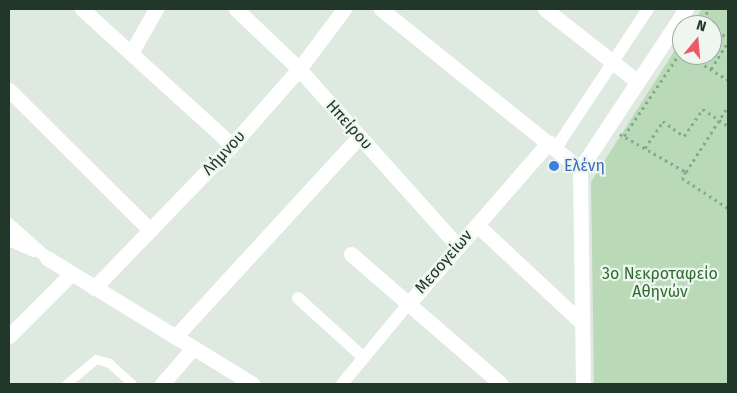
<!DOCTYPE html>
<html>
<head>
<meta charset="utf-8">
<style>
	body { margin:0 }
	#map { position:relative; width:737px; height:393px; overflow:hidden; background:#dee9e0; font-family:"Fira Sans",sans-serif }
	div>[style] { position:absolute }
	.green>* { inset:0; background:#badab7 }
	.path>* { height:2.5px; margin-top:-1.25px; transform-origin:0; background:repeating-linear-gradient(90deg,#7fab8e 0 2.5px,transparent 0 6.5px) }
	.service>* { height:9px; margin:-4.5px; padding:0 4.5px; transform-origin:4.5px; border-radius:4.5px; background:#fff }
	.pedestrian>* { height:12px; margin:-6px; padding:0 6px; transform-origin:6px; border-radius:6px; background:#fff }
	.minor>* { height:15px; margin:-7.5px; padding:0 7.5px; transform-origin:7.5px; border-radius:7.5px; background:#fff }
	.dots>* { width:14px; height:14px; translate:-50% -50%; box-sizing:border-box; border:2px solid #eef6ef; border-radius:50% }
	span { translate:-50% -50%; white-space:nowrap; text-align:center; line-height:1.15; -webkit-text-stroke:4.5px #eef6ef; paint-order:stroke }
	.street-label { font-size:16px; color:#203729 }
	.shop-label { font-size:16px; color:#366cbe }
	.left { translate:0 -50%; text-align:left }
	.park-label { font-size:16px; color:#2c6c2f }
	.frame { position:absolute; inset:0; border:10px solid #203729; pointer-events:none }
	.north { position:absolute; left:672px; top:15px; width:50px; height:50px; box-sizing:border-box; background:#eef6ef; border:1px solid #9caaa0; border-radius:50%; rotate:17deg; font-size:14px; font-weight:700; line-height:20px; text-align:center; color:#203729 }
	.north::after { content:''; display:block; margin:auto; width:18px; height:22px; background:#ec5967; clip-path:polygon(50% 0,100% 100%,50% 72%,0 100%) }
</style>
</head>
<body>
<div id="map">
	<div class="green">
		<div style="clip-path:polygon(702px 9px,728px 9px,728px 384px,594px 384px,591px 182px,682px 39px,682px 55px,712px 55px,712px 25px,691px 25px)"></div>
	</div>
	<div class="path">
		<div style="left:702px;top:20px;width:9px;rotate:36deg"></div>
		<div style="left:699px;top:25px;width:19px;rotate:-58deg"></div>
		<div style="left:712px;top:27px;width:19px;rotate:35deg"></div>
		<div style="left:688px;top:55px;width:47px;rotate:32deg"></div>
		<div style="left:711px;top:69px;width:32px;rotate:-58deg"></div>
		<div style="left:620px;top:134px;width:76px;rotate:29.9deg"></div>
		<div style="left:686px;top:172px;width:7px;rotate:124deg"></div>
		<div style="left:682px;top:178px;width:55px;rotate:33.1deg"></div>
		<div style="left:624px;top:136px;width:104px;rotate:-56deg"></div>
		<div style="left:645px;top:148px;width:32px;rotate:-56deg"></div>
		<div style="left:663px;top:121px;width:26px;rotate:36deg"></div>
		<div style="left:684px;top:136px;width:33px;rotate:-55deg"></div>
		<div style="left:703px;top:109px;width:30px;rotate:34deg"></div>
		<div style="left:686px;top:172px;width:78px;rotate:-57.5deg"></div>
	</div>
	<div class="service">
		<div style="left:66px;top:384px;width:39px;rotate:-40deg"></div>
		<div style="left:96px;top:359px;width:14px;rotate:17deg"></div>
		<div style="left:109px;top:363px;width:31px;rotate:42deg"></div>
	</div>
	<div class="pedestrian">
		<div style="left:556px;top:148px;width:167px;rotate:-56.5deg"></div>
		<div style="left:9px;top:224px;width:51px;rotate:41.8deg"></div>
		<div style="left:9px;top:240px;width:27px;rotate:24deg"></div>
		<div style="left:298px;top:298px;width:89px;rotate:42.3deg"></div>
		<div style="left:342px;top:384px;width:105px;rotate:-50.4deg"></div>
	</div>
	<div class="minor">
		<div style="left:82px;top:9px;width:202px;rotate:42.2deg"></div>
		<div style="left:236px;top:9px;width:87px;rotate:43.6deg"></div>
		<div style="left:299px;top:69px;width:238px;rotate:48.1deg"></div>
		<div style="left:381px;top:9px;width:255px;rotate:38.8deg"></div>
		<div style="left:545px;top:9px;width:118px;rotate:38.1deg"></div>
		<div style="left:131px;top:53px;width:51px;rotate:-60.4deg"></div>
		<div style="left:9px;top:90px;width:199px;rotate:44.8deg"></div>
		<div style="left:580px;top:169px;width:215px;rotate:89.2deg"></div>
		<div style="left:580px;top:169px;width:192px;rotate:-56.5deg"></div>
		<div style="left:477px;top:225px;width:144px;rotate:43deg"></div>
		<div style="left:351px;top:254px;width:198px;rotate:40.9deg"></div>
		<div style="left:47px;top:258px;width:241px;rotate:31.5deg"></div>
		<div style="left:94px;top:288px;width:199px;rotate:-46deg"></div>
		<div style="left:232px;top:145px;width:101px;rotate:-48.6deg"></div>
		<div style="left:299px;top:69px;width:75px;rotate:-53.1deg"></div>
		<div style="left:409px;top:303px;width:213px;rotate:-49deg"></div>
		<div style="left:9px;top:336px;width:88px;rotate:-45deg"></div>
		<div style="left:175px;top:337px;width:272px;rotate:-47.4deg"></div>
		<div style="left:162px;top:384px;width:48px;rotate:-49.3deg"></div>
	</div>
	<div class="dots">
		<div style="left:554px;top:166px;background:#3f7fe0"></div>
	</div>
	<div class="street-label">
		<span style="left:349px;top:125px;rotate:48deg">Ηπείρου</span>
		<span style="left:224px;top:153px;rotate:-47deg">Λήμνου</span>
		<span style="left:444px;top:262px;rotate:-49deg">Μεσογείων</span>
	</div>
	<div class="shop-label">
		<span class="left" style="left:564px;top:166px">Ελένη</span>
	</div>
	<div class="park-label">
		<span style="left:660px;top:283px">3ο Νεκροταφείο<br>Αθηνών</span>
	</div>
	<div class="frame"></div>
	<div class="north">N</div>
</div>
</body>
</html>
